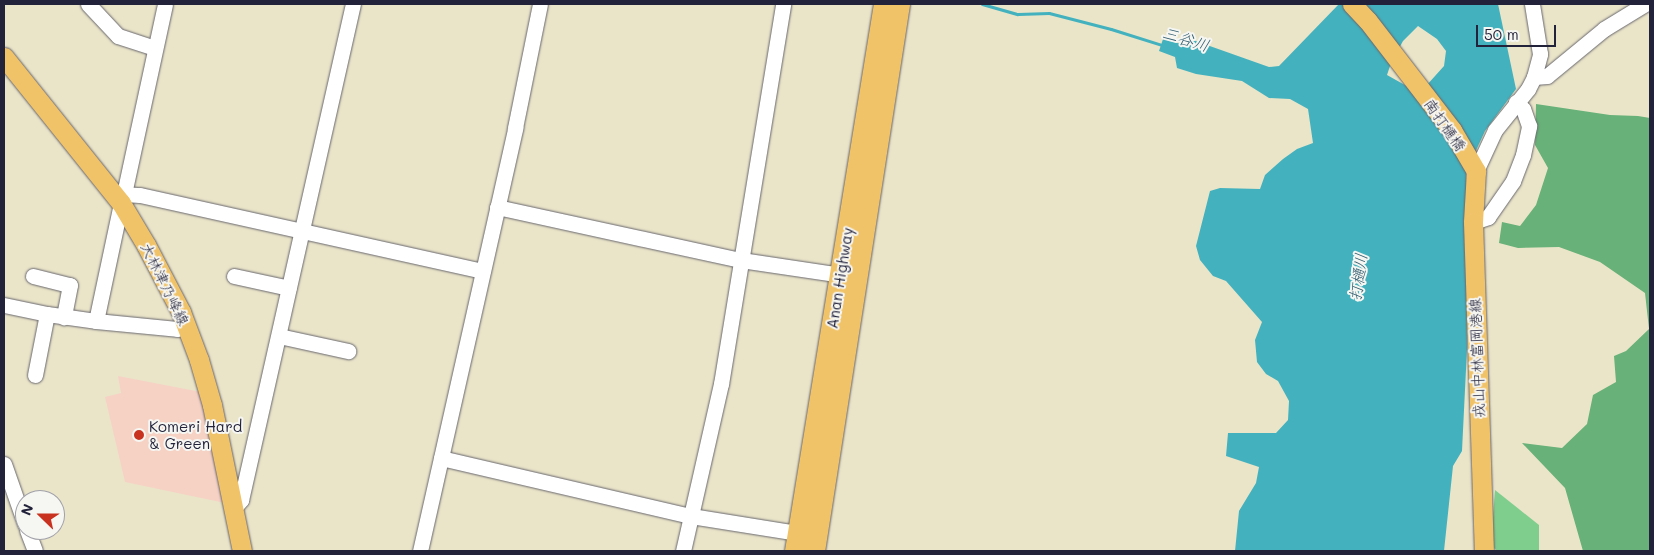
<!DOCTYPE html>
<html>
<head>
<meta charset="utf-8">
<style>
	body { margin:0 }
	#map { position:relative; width:1654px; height:555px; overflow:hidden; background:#eae5c9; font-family:Mali,"Klee One",sans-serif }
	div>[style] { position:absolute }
	.built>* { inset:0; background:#f6d2c5 }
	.green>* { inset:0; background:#80ce8d }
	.forest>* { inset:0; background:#68b178 }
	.water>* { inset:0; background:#43b2be }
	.stream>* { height:3px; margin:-1.5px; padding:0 1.5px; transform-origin:1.5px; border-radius:1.5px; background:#43b2be }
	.roads { filter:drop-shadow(0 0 1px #68666d) drop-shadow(0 0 1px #68666d) }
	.minor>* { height:15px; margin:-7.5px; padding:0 7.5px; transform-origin:7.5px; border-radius:7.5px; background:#fff }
	.major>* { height:19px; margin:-9.5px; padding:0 9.5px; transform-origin:9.5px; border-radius:9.5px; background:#f1c369 }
	.highway>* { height:21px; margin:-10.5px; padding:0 10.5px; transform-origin:10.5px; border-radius:10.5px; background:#f1c369 }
	.dots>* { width:14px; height:14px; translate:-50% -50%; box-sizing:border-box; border:2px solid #f6f6f2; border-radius:50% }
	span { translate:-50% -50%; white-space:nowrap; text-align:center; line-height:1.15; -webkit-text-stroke:4px #f6f6f2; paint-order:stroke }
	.street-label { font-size:15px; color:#22223b }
	.poi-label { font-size:15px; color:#22223b }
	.left { translate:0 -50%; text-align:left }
	.water-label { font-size:16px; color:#2f5c6f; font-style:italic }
	.frame { position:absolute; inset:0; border:5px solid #22223b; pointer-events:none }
	.north { position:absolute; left:15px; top:490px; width:50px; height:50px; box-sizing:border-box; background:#f6f6f2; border:1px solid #a1a1a9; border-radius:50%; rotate:292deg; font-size:14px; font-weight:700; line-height:20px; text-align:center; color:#22223b }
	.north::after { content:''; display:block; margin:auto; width:18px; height:22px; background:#c8321e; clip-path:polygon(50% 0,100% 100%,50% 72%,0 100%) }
	.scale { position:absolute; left:1476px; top:25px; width:80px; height:22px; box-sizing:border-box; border:2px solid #22223b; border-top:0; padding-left:6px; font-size:15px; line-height:18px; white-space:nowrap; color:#22223b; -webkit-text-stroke:4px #f6f6f2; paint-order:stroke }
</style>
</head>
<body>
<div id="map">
	<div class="built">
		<div style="clip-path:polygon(118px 376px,201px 392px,225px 503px,125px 482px,105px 397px,121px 393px)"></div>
	</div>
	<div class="green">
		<div style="clip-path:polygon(1495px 490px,1539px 525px,1539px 551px,1497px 551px,1491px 545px)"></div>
	</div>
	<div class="forest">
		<div style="clip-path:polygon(1536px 104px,1610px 115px,1638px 116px,1650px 118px,1650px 551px,1583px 551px,1565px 488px,1522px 443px,1562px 448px,1587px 424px,1593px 395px,1616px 382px,1614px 356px,1626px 351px,1649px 329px,1645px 293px,1600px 262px,1559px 247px,1518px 248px,1499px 243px,1502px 222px,1520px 226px,1536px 205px,1548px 168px,1535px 145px)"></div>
	</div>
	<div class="water">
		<div style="clip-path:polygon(evenodd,1339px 4px,1498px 4px,1516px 89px,1485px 131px,1466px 172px,1467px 349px,1462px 451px,1453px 466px,1444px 551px,1235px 551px,1239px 511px,1256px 483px,1259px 467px,1226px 456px,1228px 433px,1276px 433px,1288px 420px,1289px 401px,1278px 381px,1266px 374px,1257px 362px,1255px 340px,1262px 322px,1226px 281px,1213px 276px,1200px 260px,1196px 246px,1210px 191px,1220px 188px,1260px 189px,1265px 175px,1283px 159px,1297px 149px,1313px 143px,1308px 109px,1290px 99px,1269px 98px,1242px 81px,1196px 74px,1177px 68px,1175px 57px,1159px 51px,1163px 39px,1181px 44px,1190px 39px,1269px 67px,1279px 66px,1339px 4px,1418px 26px,1437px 39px,1446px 51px,1444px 66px,1426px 86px,1412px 89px,1387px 75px,1391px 63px,1403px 41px,1418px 26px)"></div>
	</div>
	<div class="stream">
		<div style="left:982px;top:4px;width:37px;rotate:16deg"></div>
		<div style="left:1018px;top:14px;width:31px;rotate:-2deg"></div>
		<div style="left:1049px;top:13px;width:64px;rotate:14.5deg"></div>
		<div style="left:1111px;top:29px;width:57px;rotate:17.5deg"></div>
	</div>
	<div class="roads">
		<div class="minor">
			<div style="left:88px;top:4px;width:44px;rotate:46.8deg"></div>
			<div style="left:118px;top:36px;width:39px;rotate:18deg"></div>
			<div style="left:1534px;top:77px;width:13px;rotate:-4deg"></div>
			<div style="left:1547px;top:76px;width:74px;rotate:-39.5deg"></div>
			<div style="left:1604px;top:29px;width:48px;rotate:-31.4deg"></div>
			<div style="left:1476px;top:171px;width:45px;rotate:-65.1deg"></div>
			<div style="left:1495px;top:130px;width:53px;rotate:-51.2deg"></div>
			<div style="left:1528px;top:89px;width:13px;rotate:-63deg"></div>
			<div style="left:1534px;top:77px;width:24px;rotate:-75deg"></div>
			<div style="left:1540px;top:54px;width:51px;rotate:-99.1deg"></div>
			<div style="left:124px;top:194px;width:194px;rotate:-77.8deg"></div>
			<div style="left:118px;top:200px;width:8px;rotate:-45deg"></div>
			<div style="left:124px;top:194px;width:16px;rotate:4deg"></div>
			<div style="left:140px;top:195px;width:351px;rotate:12.5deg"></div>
			<div style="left:497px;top:207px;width:250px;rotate:12.3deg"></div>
			<div style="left:741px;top:260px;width:101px;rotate:8.5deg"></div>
			<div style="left:1473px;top:222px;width:16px;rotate:-18deg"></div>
			<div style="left:1488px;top:217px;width:44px;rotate:-55.2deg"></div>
			<div style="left:1513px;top:181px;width:28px;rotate:-69deg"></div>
			<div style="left:1523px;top:155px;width:30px;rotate:-78deg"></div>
			<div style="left:1529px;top:126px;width:18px;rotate:-109deg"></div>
			<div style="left:1523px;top:109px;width:10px;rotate:-135deg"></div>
			<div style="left:33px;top:276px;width:38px;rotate:14deg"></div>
			<div style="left:70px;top:285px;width:33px;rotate:101deg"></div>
			<div style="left:234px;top:276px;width:56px;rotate:12.3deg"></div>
			<div style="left:4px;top:305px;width:44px;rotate:11.8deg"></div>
			<div style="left:47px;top:314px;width:49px;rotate:8.1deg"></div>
			<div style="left:96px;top:321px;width:81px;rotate:5.6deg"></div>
			<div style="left:177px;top:329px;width:9px;rotate:-13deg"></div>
			<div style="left:96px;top:321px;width:121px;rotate:-78deg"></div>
			<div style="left:279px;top:336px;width:71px;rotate:12.3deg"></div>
			<div style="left:35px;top:375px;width:62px;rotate:-78.9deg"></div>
			<div style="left:441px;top:458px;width:257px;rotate:13.1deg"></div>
			<div style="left:691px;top:516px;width:107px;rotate:9.1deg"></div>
			<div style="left:4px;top:464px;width:64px;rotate:70.7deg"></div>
			<div style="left:234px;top:508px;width:11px;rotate:-49deg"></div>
			<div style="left:241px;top:500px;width:508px;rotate:-77.28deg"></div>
			<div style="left:27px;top:530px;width:22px;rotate:69deg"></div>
			<div style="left:420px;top:551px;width:434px;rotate:-77.3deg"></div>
			<div style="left:515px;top:128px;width:126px;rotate:-78.6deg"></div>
			<div style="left:683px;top:551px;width:171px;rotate:-77.2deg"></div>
			<div style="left:721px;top:384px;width:385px;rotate:-80.7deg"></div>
		</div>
		<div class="major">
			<div style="left:1352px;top:4px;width:23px;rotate:47deg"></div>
			<div style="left:1368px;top:21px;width:138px;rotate:52.4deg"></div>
			<div style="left:1452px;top:130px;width:48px;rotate:59.7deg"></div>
			<div style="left:1476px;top:171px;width:51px;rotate:93.4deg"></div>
			<div style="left:1473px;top:222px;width:329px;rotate:88.1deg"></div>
			<div style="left:4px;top:57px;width:187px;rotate:51.3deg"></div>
			<div style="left:121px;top:203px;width:49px;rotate:59.2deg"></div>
			<div style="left:146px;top:245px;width:76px;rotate:62.4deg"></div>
			<div style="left:181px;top:312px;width:51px;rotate:69.4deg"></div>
			<div style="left:199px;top:360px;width:47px;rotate:73.9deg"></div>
			<div style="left:212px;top:405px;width:149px;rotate:78.4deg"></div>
		</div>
		<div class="highway">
			<div style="left:795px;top:551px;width:554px;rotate:-80.76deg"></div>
			<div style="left:814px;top:551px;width:554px;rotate:-81.17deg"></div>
		</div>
	</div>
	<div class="dots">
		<div style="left:139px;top:435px;background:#c8321e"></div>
	</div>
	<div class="street-label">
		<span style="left:1445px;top:125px;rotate:55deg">南打樋橋</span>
		<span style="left:840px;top:278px;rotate:-81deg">Anan Highway</span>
		<span style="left:165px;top:284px;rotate:64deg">大林津乃峰線</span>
		<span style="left:1477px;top:358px;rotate:-92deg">戎山中林富岡港線</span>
	</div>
	<div class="poi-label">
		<span class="left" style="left:149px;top:435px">Komeri Hard<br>&amp; Green</span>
	</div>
	<div class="water-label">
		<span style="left:1186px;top:39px;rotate:17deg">三谷川</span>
		<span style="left:1358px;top:277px;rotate:-82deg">打樋川</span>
	</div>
	<div class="frame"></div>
	<div class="north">N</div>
	<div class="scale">50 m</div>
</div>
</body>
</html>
